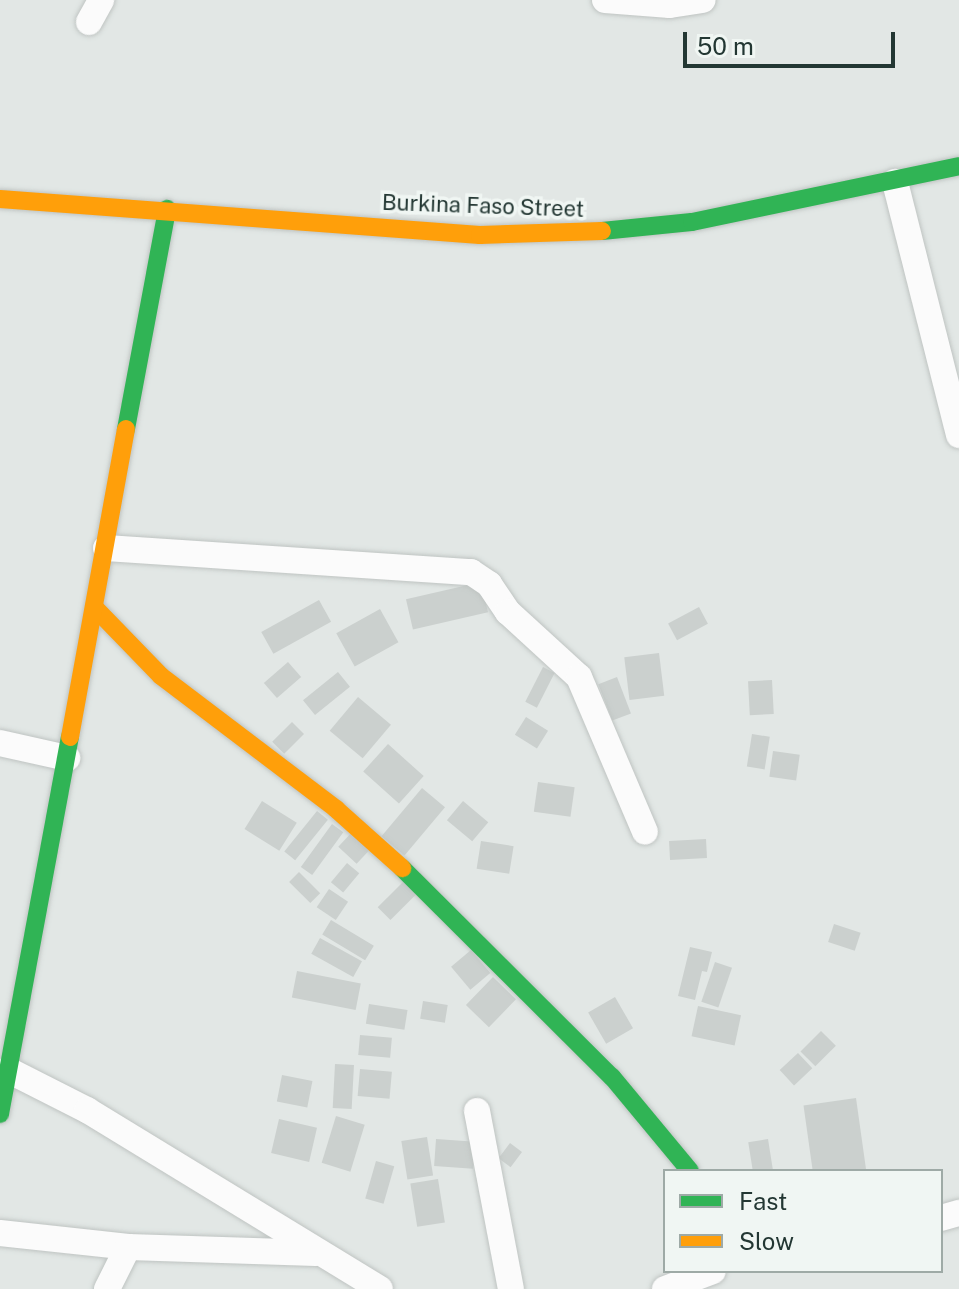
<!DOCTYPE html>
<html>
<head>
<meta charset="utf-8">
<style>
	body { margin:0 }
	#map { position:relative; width:959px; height:1289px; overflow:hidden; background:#e2e7e5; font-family:"Public Sans",sans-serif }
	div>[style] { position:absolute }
	.building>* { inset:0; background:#cbd0ce; transform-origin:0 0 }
	.roads { filter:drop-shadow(0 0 2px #bfc4c2) drop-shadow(0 0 2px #bfc4c2) }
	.street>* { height:26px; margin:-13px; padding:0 13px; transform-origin:13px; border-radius:13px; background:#fbfbfb }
	.fast>* { height:18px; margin:-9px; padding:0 9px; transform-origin:9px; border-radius:9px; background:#30b455 }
	.slow>* { height:18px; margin:-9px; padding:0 9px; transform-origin:9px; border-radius:9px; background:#ff9f0a }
	span { translate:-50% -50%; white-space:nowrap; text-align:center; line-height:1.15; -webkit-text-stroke:7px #f0f6f3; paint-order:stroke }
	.street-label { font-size:22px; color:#233733 }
	.legend { position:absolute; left:663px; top:1169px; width:280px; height:104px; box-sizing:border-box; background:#f0f6f3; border:2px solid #9eaaa6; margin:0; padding:10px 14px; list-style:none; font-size:24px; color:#233733 }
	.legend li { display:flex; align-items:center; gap:16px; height:40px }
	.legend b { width:40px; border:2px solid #9eaaa6 }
	.scale { position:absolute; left:683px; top:32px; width:212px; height:36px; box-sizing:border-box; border:4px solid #233733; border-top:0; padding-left:10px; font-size:24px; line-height:28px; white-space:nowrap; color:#233733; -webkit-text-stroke:6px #f0f6f3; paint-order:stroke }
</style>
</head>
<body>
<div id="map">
	<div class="building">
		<div style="left:481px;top:582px;width:31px;height:77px;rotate:77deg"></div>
		<div style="left:319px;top:600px;width:25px;height:66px;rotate:61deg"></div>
		<div style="left:699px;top:607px;width:19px;height:35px;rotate:62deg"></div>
		<div style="left:380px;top:609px;width:38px;height:50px;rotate:61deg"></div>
		<div style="left:659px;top:653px;width:43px;height:35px;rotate:83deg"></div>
		<div style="left:288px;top:662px;width:20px;height:32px;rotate:49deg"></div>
		<div style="left:543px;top:667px;width:13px;height:39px;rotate:27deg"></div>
		<div style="left:338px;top:672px;width:19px;height:45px;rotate:51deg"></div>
		<div style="left:617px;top:677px;width:39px;height:20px;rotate:69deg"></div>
		<div style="left:772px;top:680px;width:34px;height:24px;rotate:87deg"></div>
		<div style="left:358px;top:697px;width:43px;height:44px;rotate:40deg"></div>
		<div style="left:526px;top:717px;width:26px;height:21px;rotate:32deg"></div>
		<div style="left:292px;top:722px;width:17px;height:28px;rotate:45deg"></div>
		<div style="left:752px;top:734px;width:18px;height:33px;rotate:9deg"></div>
		<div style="left:388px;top:744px;width:48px;height:37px;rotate:42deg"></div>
		<div style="left:773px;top:751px;width:27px;height:26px;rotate:8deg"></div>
		<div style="left:538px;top:782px;width:37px;height:30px;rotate:8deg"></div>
		<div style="left:422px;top:788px;width:30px;height:63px;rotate:40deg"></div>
		<div style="left:262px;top:801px;width:41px;height:33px;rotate:32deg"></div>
		<div style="left:463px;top:801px;width:33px;height:25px;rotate:40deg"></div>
		<div style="left:317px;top:811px;width:14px;height:52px;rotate:39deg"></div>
		<div style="left:332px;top:824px;width:14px;height:53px;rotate:36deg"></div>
		<div style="left:354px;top:830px;width:25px;height:23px;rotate:43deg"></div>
		<div style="left:706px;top:839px;width:19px;height:37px;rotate:87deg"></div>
		<div style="left:481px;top:841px;width:33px;height:28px;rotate:9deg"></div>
		<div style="left:347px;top:863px;width:16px;height:25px;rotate:40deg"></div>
		<div style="left:299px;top:872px;width:30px;height:14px;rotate:45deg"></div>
		<div style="left:406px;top:879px;width:18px;height:40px;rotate:45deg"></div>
		<div style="left:329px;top:889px;width:23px;height:22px;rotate:34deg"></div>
		<div style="left:331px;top:920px;width:50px;height:17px;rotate:31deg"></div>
		<div style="left:834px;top:924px;width:28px;height:19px;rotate:18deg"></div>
		<div style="left:320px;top:938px;width:48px;height:18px;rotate:29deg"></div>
		<div style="clip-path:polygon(690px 947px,712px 952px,707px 972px,702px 971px,695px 1000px,678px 996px)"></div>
		<div style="left:471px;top:950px;width:30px;height:26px;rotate:50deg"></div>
		<div style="left:715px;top:962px;width:18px;height:42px;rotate:19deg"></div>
		<div style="left:297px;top:971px;width:65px;height:27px;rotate:11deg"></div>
		<div style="left:493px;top:977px;width:32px;height:39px;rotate:44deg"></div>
		<div style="left:615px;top:997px;width:36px;height:31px;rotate:60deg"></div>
		<div style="left:423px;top:1001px;width:25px;height:18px;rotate:9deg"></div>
		<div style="left:369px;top:1004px;width:39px;height:20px;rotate:9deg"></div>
		<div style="left:698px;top:1006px;width:44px;height:31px;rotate:12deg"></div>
		<div style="left:821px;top:1031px;width:21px;height:29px;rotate:45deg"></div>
		<div style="left:360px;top:1035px;width:32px;height:20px;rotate:5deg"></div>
		<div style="left:798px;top:1053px;width:21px;height:25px;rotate:47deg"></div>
		<div style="left:335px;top:1064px;width:19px;height:44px;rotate:3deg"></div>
		<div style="left:360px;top:1069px;width:32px;height:27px;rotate:5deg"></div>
		<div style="left:282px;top:1075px;width:31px;height:27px;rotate:11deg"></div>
		<div style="left:856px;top:1098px;width:74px;height:53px;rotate:82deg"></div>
		<div style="left:336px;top:1116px;width:30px;height:49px;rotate:17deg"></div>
		<div style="left:279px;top:1119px;width:39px;height:35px;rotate:13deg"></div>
		<div style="left:427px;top:1137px;width:39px;height:26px;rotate:81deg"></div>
		<div style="left:436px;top:1139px;width:39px;height:27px;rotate:4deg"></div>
		<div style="left:768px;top:1139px;width:32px;height:20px;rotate:81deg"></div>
		<div style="left:510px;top:1143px;width:15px;height:19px;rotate:37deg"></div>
		<div style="left:376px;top:1161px;width:19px;height:39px;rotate:16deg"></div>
		<div style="left:438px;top:1179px;width:44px;height:28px;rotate:81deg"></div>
	</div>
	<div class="roads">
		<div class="street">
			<div style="left:605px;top:0;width:65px;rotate:4.4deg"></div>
			<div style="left:670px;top:5px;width:33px;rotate:-9deg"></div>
			<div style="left:89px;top:22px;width:25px;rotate:-61deg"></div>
			<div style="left:895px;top:182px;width:261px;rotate:75.8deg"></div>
			<div style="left:106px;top:548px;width:366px;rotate:3.8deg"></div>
			<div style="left:471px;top:572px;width:22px;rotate:34deg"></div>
			<div style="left:489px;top:584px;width:34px;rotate:56deg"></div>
			<div style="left:508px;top:612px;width:96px;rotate:42.5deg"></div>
			<div style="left:579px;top:677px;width:168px;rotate:66.9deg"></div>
			<div style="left:0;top:743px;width:69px;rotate:12.6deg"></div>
			<div style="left:8px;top:1070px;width:89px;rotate:26.9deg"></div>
			<div style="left:87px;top:1110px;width:343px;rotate:31.4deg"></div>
			<div style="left:477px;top:1111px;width:181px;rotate:79.2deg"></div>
			<div style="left:941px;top:1218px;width:19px;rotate:-16deg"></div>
			<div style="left:0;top:1233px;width:129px;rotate:6.2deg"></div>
			<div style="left:128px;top:1247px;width:188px;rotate:1.8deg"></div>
			<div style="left:107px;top:1289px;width:47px;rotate:-63.4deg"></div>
			<div style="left:665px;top:1289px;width:51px;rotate:-20.6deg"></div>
		</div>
		<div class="fast">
			<div style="left:602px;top:231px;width:90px;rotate:-5.7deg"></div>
			<div style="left:692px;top:222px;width:273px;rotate:-11.8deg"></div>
			<div style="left:126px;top:429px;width:224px;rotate:-79.4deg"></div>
			<div style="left:402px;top:868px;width:296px;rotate:44.9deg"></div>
			<div style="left:612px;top:1077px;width:122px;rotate:50.3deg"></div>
			<div style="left:0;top:1114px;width:383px;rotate:-79.5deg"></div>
		</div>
		<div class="slow">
			<div style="left:0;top:199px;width:481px;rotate:4.3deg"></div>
			<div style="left:480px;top:235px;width:122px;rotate:-1.9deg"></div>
			<div style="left:96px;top:609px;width:93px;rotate:45.9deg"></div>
			<div style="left:161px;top:676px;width:220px;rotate:37.2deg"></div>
			<div style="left:336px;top:809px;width:89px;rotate:41.8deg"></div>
			<div style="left:70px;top:737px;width:313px;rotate:-79.7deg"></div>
		</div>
	</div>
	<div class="street-label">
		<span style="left:483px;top:206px;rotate:2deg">Burkina Faso Street</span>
	</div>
	<ul class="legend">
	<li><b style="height:10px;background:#30b455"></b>Fast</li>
	<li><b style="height:10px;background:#ff9f0a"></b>Slow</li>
	</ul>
	<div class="scale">50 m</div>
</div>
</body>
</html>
